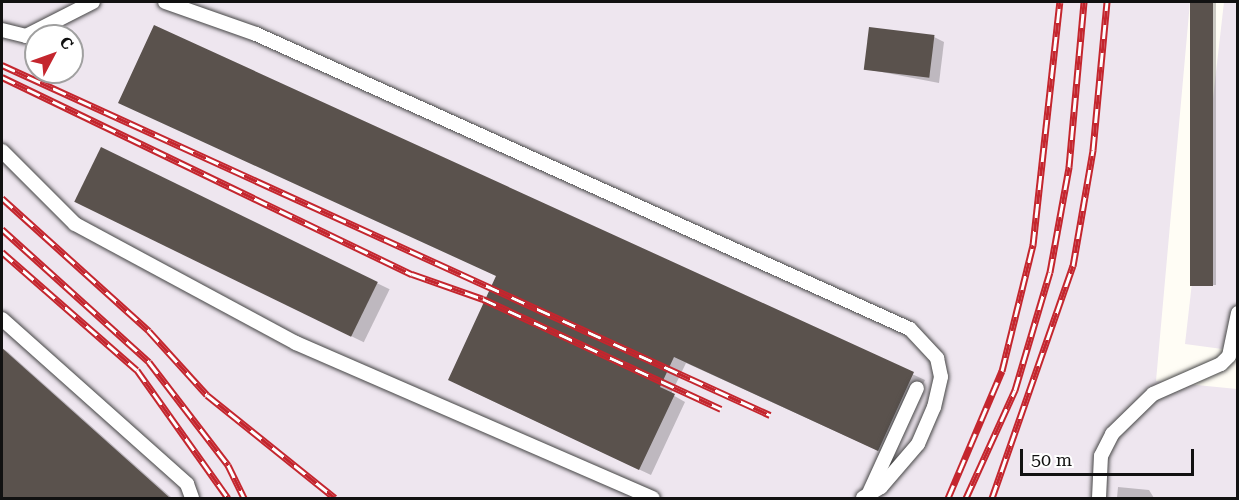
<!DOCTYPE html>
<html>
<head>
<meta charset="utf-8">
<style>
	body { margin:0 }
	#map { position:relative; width:1239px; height:500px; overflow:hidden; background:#fffdf5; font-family:"Roboto Serif",serif }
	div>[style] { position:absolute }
	.industrial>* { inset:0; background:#eee6ef }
	.shadow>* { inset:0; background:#0003; transform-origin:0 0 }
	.building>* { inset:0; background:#5a524d; transform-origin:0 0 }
	.roads { filter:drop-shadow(0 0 2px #444) drop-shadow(0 0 2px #444) }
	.lane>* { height:14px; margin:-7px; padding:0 7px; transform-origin:7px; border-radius:7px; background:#fff }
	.rail>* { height:7px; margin-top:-3.5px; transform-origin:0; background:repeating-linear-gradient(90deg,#fff 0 14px,#c4262e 0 28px); box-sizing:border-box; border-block:2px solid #c4262e }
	span { translate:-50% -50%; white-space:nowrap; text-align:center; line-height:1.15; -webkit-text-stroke:6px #fff; paint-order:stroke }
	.frame { position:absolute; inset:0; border:3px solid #111; pointer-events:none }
	.north { position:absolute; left:24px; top:24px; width:60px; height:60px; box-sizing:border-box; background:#fff; border:2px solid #a0a0a0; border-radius:50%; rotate:49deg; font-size:16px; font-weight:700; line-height:24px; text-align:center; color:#111 }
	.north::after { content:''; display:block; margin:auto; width:21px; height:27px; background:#c4262e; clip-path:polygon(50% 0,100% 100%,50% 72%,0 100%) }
	.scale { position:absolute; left:1020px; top:449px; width:174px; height:27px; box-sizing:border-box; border:3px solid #111; border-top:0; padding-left:8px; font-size:18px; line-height:21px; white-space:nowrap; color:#111; -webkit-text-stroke:4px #fff; paint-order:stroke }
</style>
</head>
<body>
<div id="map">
	<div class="industrial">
		<div style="clip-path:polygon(evenodd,2px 2px,1190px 2px,1156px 381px,1237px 389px,1237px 498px,2px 498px,2px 2px,36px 36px,72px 36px,72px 72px,36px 72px,36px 36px)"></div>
		<div style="clip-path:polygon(1224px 2px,1237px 2px,1237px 351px,1185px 344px)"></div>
	</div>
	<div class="shadow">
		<div style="left:1191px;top:2px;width:25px;height:283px"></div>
		<div style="clip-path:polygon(155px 27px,925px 380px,890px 456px,686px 363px,671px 394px,685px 402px,651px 475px,461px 386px,498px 277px)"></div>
		<div style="clip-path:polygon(934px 37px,944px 42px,939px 83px,866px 69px)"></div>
		<div style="left:102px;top:149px;width:320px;height:59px;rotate:26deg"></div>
		<div style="clip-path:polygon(2px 348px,8px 352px,172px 498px,2px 498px)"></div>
		<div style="clip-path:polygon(1118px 487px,1149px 490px,1154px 498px,1117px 498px)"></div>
	</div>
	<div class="building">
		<div style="left:1190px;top:2px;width:23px;height:284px"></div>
		<div style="clip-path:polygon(154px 25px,914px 372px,878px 451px,674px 357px,660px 387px,675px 394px,639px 470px,448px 380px,496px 276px,118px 103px)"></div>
		<div style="left:869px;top:27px;width:66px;height:43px;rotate:7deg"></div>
		<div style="left:101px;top:147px;width:308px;height:61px;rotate:26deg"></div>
		<div style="clip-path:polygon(2px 348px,170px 498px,2px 498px)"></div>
	</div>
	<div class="roads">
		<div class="lane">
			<div style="left:165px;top:2px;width:96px;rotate:19.4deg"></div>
			<div style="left:256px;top:34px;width:717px;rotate:24.28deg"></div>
			<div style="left:910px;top:329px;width:40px;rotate:47deg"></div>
			<div style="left:937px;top:358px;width:19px;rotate:78deg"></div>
			<div style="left:941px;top:377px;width:31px;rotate:103deg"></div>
			<div style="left:934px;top:407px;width:40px;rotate:113.4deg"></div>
			<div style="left:918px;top:444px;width:57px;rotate:130.7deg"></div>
			<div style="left:881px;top:487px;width:21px;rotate:149deg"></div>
			<div style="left:2px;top:30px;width:25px;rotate:14deg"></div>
			<div style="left:26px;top:36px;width:75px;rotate:-26.9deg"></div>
			<div style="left:2px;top:151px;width:103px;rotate:45deg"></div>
			<div style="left:75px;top:224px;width:251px;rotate:28.3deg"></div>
			<div style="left:296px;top:343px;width:389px;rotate:23.5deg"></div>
			<div style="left:2px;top:319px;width:248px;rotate:41.7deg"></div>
			<div style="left:187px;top:484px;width:15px;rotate:70deg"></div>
			<div style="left:869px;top:493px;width:115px;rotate:-65.4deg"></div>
			<div style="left:1099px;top:498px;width:42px;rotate:-87.3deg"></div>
			<div style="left:1101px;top:456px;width:25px;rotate:-63deg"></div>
			<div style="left:1112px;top:434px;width:57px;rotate:-44.3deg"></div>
			<div style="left:1153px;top:394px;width:74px;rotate:-23.8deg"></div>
			<div style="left:1221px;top:364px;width:11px;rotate:-45deg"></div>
			<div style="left:1229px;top:356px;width:44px;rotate:-78.2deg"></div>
		</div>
	</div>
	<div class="rail">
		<div style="left:2px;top:65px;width:844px;rotate:24.5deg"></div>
		<div style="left:2px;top:77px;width:455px;rotate:25.7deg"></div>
		<div style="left:412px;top:274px;width:75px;rotate:19.4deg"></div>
		<div style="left:483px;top:299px;width:262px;rotate:24.8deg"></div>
		<div style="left:2px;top:198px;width:198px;rotate:42.1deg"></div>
		<div style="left:149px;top:331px;width:86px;rotate:47.8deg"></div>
		<div style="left:207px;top:395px;width:164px;rotate:38.8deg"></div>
		<div style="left:2px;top:229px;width:198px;rotate:42.1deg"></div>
		<div style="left:149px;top:362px;width:130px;rotate:52.5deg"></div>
		<div style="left:228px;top:465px;width:37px;rotate:64deg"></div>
		<div style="left:2px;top:252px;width:179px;rotate:41.2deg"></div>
		<div style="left:137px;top:370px;width:157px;rotate:54.6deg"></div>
		<div style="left:948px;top:498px;width:138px;rotate:-67deg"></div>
		<div style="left:1002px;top:371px;width:130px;rotate:-76.2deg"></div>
		<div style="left:1033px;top:245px;width:244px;rotate:-83.7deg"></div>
		<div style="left:966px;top:498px;width:119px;rotate:-65.6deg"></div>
		<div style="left:1015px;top:390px;width:123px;rotate:-73.5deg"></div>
		<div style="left:1050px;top:272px;width:107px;rotate:-79.7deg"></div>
		<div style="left:1069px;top:167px;width:166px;rotate:-84.8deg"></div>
		<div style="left:992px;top:498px;width:246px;rotate:-70.8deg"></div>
		<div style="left:1073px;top:266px;width:118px;rotate:-80.2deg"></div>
		<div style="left:1093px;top:150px;width:149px;rotate:-84.6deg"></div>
	</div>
	<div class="frame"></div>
	<div class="north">С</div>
	<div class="scale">50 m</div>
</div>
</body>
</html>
